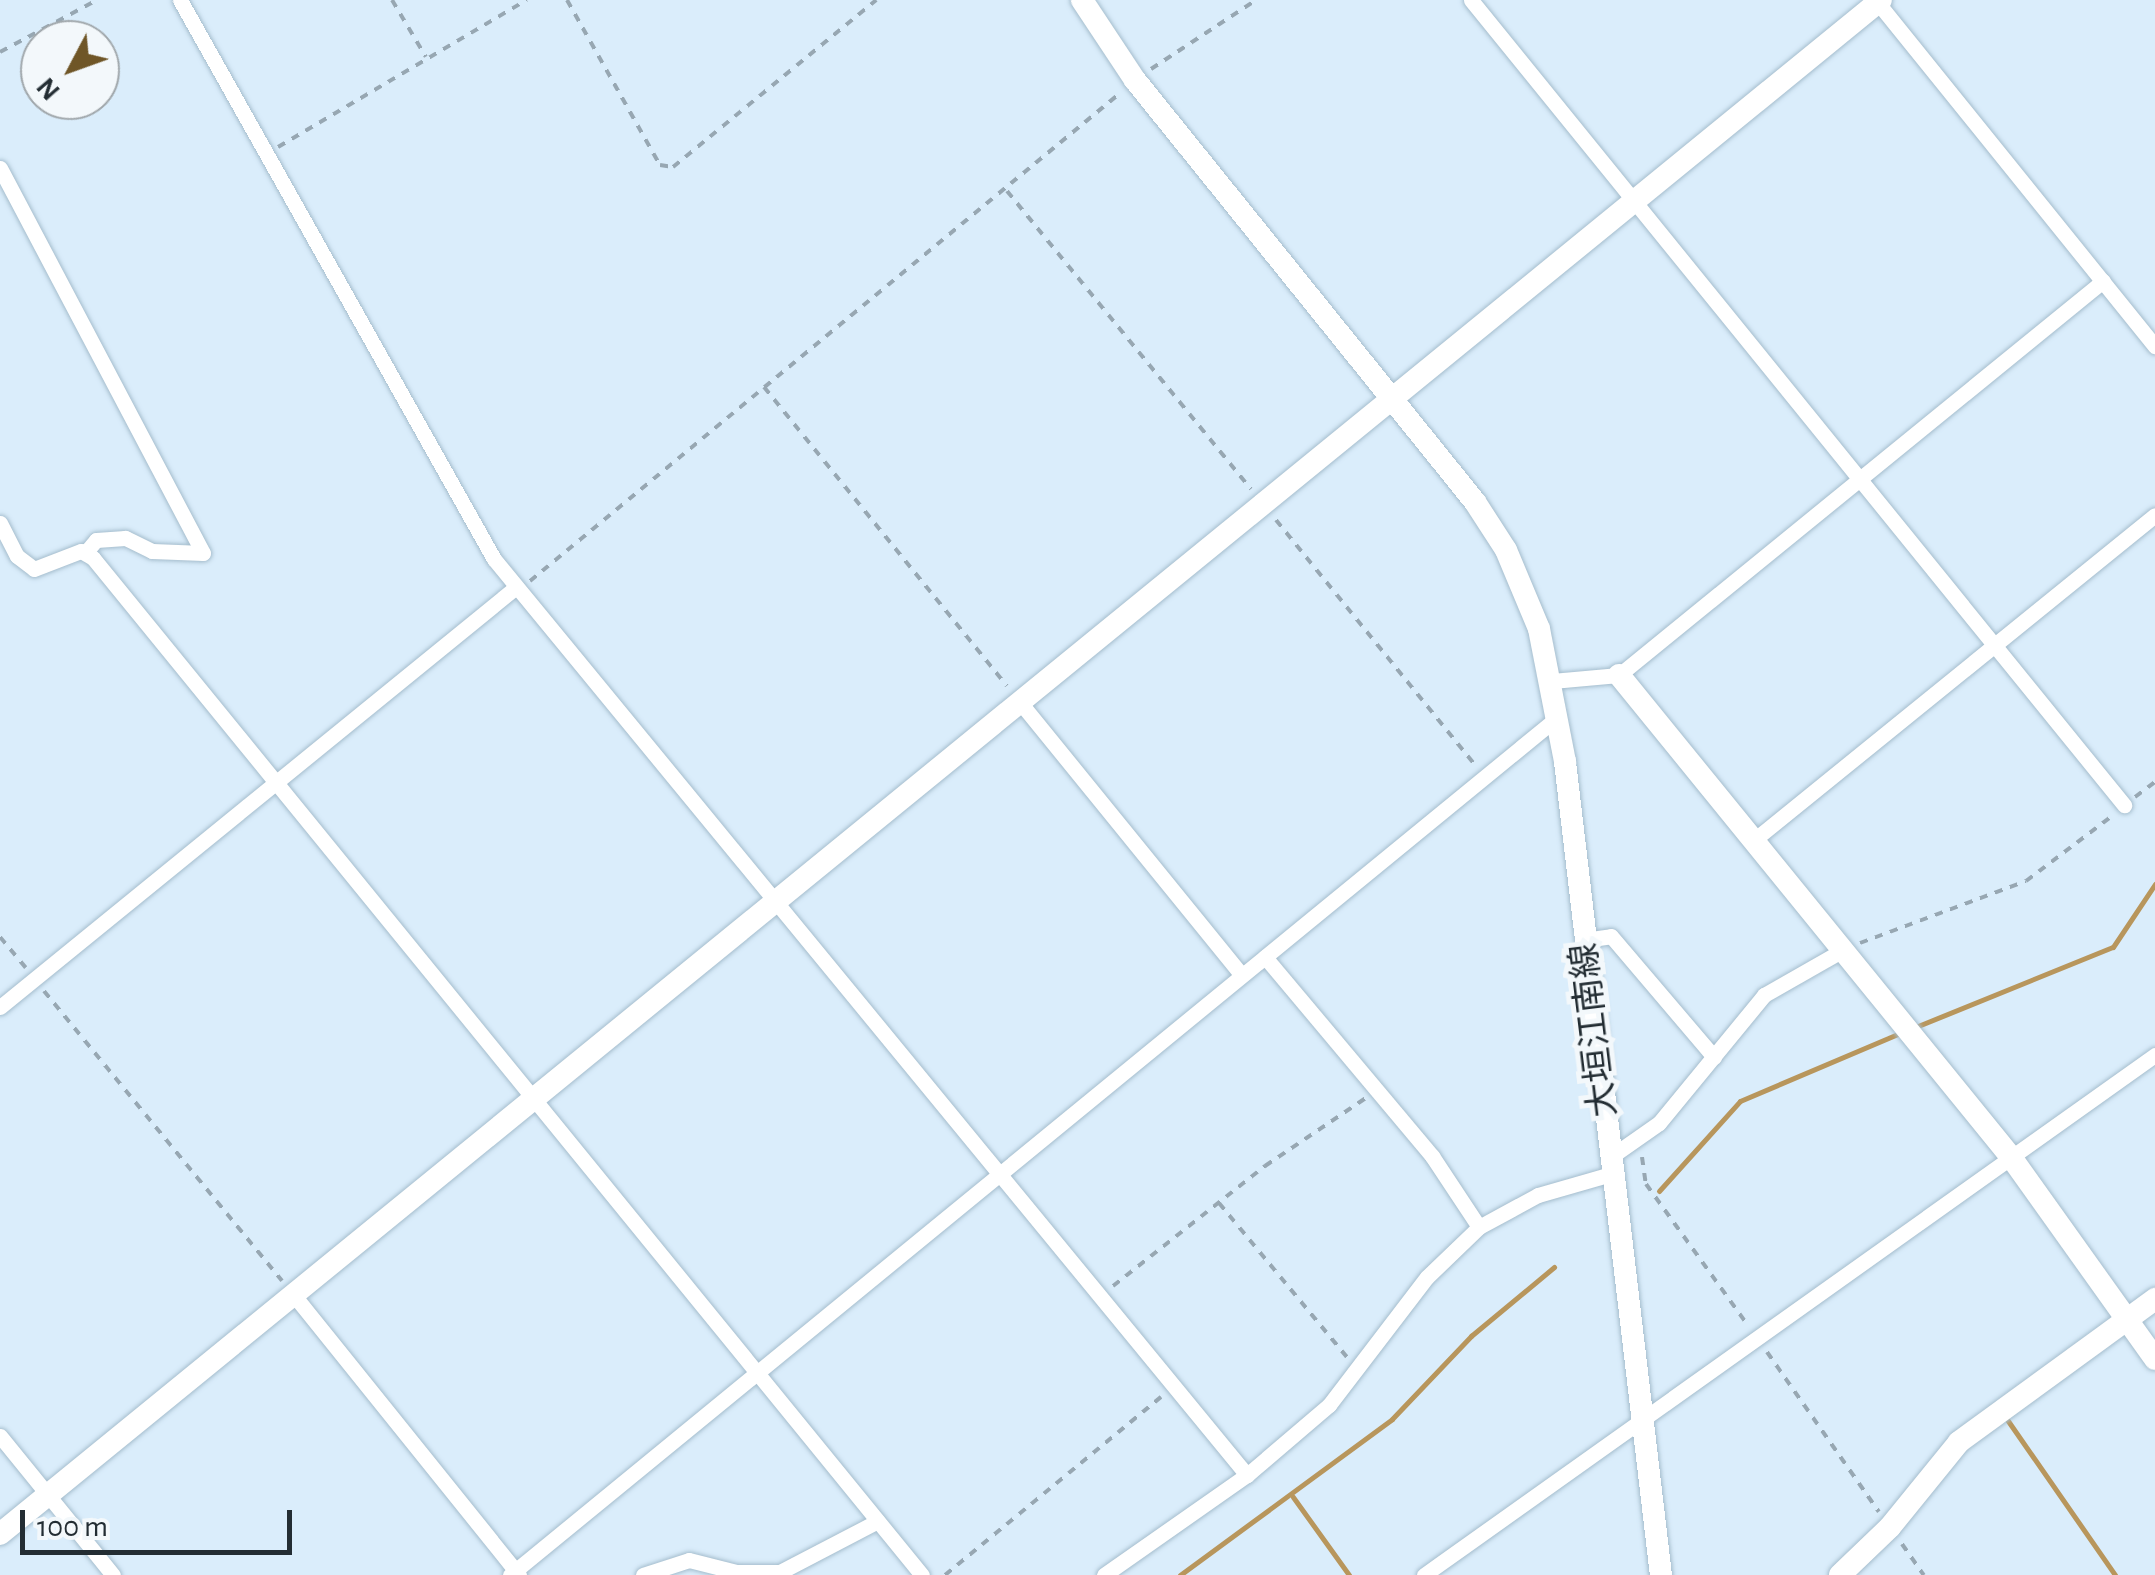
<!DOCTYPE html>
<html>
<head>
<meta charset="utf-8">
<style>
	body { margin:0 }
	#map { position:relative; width:2155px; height:1575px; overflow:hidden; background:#daedfb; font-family:"Alegreya Sans","Noto Sans JP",sans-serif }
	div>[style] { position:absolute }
	.stream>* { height:5px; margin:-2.5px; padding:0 2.5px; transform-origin:2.5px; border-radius:2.5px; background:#b8965c }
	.path>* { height:4px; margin-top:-2px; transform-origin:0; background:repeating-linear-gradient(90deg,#97a7b2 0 8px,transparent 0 16px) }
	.roads { filter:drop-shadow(0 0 2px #a5bdcd) drop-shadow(0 0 2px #a5bdcd) }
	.street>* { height:15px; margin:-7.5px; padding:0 7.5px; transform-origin:7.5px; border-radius:7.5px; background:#fff }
	.secondary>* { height:22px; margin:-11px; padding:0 11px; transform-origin:11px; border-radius:11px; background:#fff }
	span { translate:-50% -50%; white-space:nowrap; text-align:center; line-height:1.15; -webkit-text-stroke:10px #f3f8fb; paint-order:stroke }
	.street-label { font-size:35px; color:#232d33 }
	.north { position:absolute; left:20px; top:20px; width:100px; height:100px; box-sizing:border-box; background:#f3f8fb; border:2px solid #a0a7ab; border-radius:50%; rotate:229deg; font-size:28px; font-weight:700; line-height:40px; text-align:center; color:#232d33 }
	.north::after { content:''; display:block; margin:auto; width:35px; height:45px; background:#6f5627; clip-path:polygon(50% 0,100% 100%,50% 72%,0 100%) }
	.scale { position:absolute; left:20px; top:1510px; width:272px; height:45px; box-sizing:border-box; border:5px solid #232d33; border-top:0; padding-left:12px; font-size:30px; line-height:35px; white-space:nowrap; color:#232d33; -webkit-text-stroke:8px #f3f8fb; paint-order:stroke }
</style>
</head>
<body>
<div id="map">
	<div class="stream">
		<div style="left:1918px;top:1026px;width:210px;rotate:-22.1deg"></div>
		<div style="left:2113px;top:947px;width:76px;rotate:-56.3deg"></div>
		<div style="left:1659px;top:1191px;width:121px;rotate:-48deg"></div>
		<div style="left:1740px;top:1101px;width:172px;rotate:-23deg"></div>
		<div style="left:2006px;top:1418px;width:191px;rotate:55.2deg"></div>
		<div style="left:1293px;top:1497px;width:96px;rotate:54.3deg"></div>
		<div style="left:1180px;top:1575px;width:263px;rotate:-36.3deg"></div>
		<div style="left:1392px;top:1419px;width:115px;rotate:-46.4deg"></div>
		<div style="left:1471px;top:1336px;width:108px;rotate:-39.7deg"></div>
	</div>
	<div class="path">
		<div style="left:392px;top:0;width:66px;rotate:59.2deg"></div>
		<div style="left:567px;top:0;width:189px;rotate:60.6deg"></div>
		<div style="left:660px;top:165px;width:13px;rotate:9deg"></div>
		<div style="left:673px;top:167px;width:263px;rotate:-39.4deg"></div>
		<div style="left:0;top:52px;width:110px;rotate:-28.2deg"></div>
		<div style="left:1151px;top:69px;width:126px;rotate:-33.3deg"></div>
		<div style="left:278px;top:147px;width:289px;rotate:-30.6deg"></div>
		<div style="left:1007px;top:191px;width:385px;rotate:50.7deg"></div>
		<div style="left:764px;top:387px;width:385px;rotate:50.9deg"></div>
		<div style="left:1276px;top:520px;width:316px;rotate:50.9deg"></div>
		<div style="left:530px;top:581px;width:766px;rotate:-39.59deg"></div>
		<div style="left:2135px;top:797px;width:25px;rotate:-37deg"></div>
		<div style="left:0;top:937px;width:40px;rotate:50deg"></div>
		<div style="left:1860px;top:943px;width:177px;rotate:-20.5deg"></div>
		<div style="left:2026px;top:881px;width:108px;rotate:-37.1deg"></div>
		<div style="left:44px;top:991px;width:375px;rotate:50.6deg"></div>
		<div style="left:1642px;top:1157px;width:27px;rotate:82deg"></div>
		<div style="left:1646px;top:1184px;width:173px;rotate:54.2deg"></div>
		<div style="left:1219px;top:1203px;width:200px;rotate:50.3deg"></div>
		<div style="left:1113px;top:1286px;width:194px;rotate:-38.3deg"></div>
		<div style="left:1265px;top:1166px;width:122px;rotate:-34deg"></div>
		<div style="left:1767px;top:1352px;width:195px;rotate:55deg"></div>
		<div style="left:1902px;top:1544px;width:38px;rotate:55deg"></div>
		<div style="left:945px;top:1575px;width:280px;rotate:-39.5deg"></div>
	</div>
	<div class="roads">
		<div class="street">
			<div style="left:180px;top:0;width:641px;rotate:60.68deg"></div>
			<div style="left:494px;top:559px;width:1186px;rotate:50.58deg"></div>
			<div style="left:1471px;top:0;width:1037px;rotate:50.95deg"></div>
			<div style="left:1878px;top:3px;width:441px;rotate:51.1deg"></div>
			<div style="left:0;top:168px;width:435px;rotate:62.2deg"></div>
			<div style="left:203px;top:553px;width:51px;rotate:-177.8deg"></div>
			<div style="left:152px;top:551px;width:30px;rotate:-154deg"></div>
			<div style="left:125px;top:538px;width:29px;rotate:176deg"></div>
			<div style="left:96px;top:540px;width:16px;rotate:130deg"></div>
			<div style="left:0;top:523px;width:37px;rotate:63deg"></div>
			<div style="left:17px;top:556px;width:21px;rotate:37deg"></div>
			<div style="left:34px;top:569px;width:50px;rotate:-21deg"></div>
			<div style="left:81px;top:551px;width:14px;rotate:30deg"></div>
			<div style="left:93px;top:558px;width:1312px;rotate:50.82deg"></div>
			<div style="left:1552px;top:681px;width:67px;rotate:-5.1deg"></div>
			<div style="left:1619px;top:675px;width:624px;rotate:-39.15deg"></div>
			<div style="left:1019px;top:701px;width:353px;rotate:50.9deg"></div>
			<div style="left:1754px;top:840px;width:516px;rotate:-39.02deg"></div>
			<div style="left:1584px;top:940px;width:27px;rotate:-8deg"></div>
			<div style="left:1611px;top:936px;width:159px;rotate:49.6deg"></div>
			<div style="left:1265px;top:957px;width:260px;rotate:50deg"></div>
			<div style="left:1432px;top:1156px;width:85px;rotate:56.5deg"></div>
			<div style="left:0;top:1007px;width:665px;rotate:-39.14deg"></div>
			<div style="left:1609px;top:1158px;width:61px;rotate:-35deg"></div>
			<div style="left:1659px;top:1123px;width:166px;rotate:-50.6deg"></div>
			<div style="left:1764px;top:995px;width:91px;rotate:-29.7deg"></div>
			<div style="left:293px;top:1294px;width:361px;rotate:51.2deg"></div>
			<div style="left:0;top:1436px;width:179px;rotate:50.9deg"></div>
			<div style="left:510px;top:1575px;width:1354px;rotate:-39.31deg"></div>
			<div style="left:643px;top:1575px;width:48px;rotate:-18.1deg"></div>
			<div style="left:689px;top:1560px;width:49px;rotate:14.3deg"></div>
			<div style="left:736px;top:1572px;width:44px"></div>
			<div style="left:780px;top:1572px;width:110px;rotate:-27.5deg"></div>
			<div style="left:1104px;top:1575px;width:174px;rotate:-35deg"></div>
			<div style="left:1247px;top:1475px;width:108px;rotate:-40.5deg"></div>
			<div style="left:1329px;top:1405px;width:161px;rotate:-52.6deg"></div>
			<div style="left:1427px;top:1277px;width:72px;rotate:-43.9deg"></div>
			<div style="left:1479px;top:1227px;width:67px;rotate:-28.5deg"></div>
			<div style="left:1538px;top:1195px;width:76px;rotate:-16deg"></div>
			<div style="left:1424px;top:1575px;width:897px;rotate:-35.43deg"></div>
		</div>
		<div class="secondary">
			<div style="left:1082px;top:0;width:96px;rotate:56.5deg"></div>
			<div style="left:1135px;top:80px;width:542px;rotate:51.14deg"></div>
			<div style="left:1475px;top:502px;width:57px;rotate:57.1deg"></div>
			<div style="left:1506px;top:550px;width:86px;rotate:67.3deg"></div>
			<div style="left:1539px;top:629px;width:136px;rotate:78.9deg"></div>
			<div style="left:1565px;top:762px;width:819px;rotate:83.27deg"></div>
			<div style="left:1619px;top:675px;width:621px;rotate:50.88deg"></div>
			<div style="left:2011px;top:1157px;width:248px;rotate:54.5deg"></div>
			<div style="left:0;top:1534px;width:2427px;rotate:-39.2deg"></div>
			<div style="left:1840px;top:1575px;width:69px;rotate:-43.8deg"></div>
			<div style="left:1890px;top:1527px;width:109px;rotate:-50.9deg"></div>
			<div style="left:1959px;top:1442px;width:243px;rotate:-36.1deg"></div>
		</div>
	</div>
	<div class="street-label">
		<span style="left:1595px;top:1030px;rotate:-97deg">大垣江南線</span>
	</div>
	<div class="north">N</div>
	<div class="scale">100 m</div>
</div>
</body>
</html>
